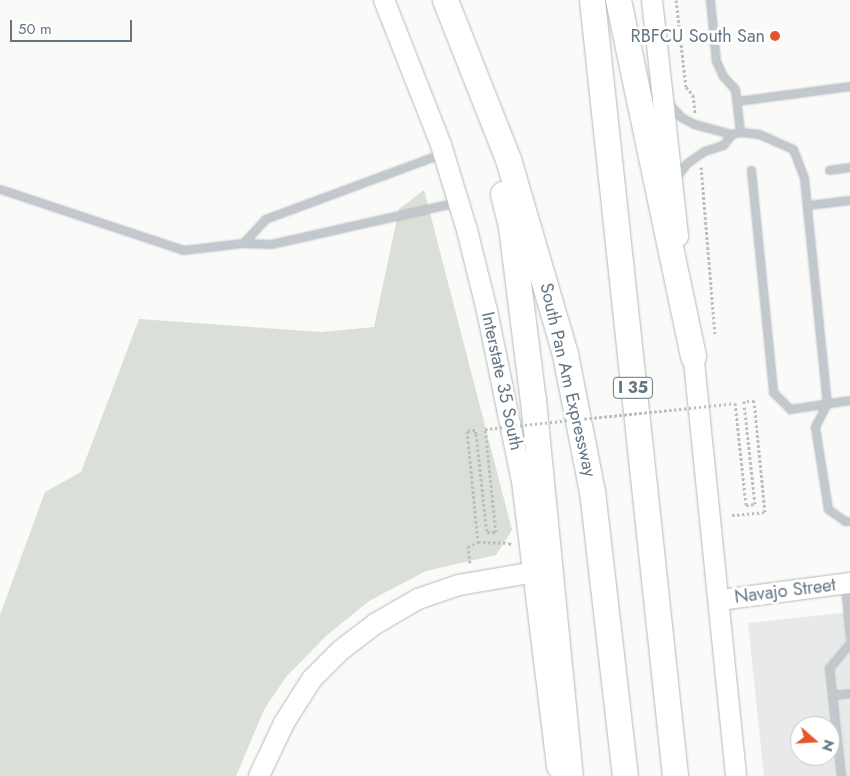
<!DOCTYPE html>
<html>
<head>
<meta charset="utf-8">
<style>
	body { margin:0 }
	#map { position:relative; width:850px; height:776px; overflow:hidden; background:#fafaf8; font-family:Jost,sans-serif }
	div>[style] { position:absolute }
	.built>* { inset:0; background:#e8e9e9 }
	.green>* { inset:0; background:#dadfd7 }
	.path>* { height:3px; margin-top:-1.5px; transform-origin:0; background:repeating-linear-gradient(90deg,#bbbfc2 0 2.5px,transparent 0 5px) }
	.roads { filter:drop-shadow(0 0 1px #b3babf) drop-shadow(0 0 1px #b3babf) }
	.lane>* { height:7px; margin:-3.5px; padding:0 3.5px; transform-origin:3.5px; border-radius:3.5px; background:#c3c8cc }
	.secondary>* { height:20px; margin:-10px; padding:0 10px; transform-origin:10px; border-radius:10px; background:#fff }
	.highway>* { height:25px; margin:-12.5px; padding:0 12.5px; transform-origin:12.5px; border-radius:12.5px; background:#fff }
	.path-bridge>* { height:3px; margin-top:-1.5px; transform-origin:0; background:repeating-linear-gradient(90deg,#bbbfc2 0 2.5px,transparent 0 5px) }
	.dots>* { width:14px; height:14px; translate:-50% -50%; box-sizing:border-box; border:2px solid #fff; border-radius:50% }
	span { translate:-50% -50%; white-space:nowrap; text-align:center; line-height:1.15; -webkit-text-stroke:5px #fff; paint-order:stroke }
	.shield-label span { padding:1px 4px; background:#fff; border:1px solid; border-radius:4px; -webkit-text-stroke-width:0 }
	.shield-label { font-size:16px; color:#657683; font-weight:700 }
	.poi-label { font-size:18px; color:#657683 }
	.right { translate:-100% -50%; text-align:right }
	.street-label { font-size:18px; color:#657683 }
	.north { position:absolute; left:790px; top:716px; width:50px; height:50px; box-sizing:border-box; background:#fff; border:1px solid #c1c8cd; border-radius:50%; rotate:109deg; font-size:14px; font-weight:700; line-height:20px; text-align:center; color:#657683 }
	.north::after { content:''; display:block; margin:auto; width:18px; height:22px; background:#e4572e; clip-path:polygon(50% 0,100% 100%,50% 72%,0 100%) }
	.scale { position:absolute; left:10px; top:20px; width:122px; height:22px; box-sizing:border-box; border:2px solid #657683; border-top:0; padding-left:6px; font-size:15px; line-height:18px; white-space:nowrap; color:#657683; -webkit-text-stroke:4px #fff; paint-order:stroke }
</style>
</head>
<body>
<div id="map">
	<div class="built">
		<div style="clip-path:polygon(evenodd,850px 612px,850px 776px,764px 776px,748px 623px,850px 612px,800px 726px,830px 726px,830px 756px,800px 756px,800px 726px)"></div>
	</div>
	<div class="green">
		<div style="clip-path:polygon(424px 190px,512px 530px,496px 555px,426px 571px,369px 601px,326px 636px,286px 677px,265px 708px,236px 776px,0 776px,0 615px,45px 492px,81px 472px,139px 319px,321px 332px,374px 327px,399px 209px)"></div>
	</div>
	<div class="path">
		<div style="left:676px;top:0;width:88px;rotate:83.4deg"></div>
		<div style="left:686px;top:87px;width:11px;rotate:49deg"></div>
		<div style="left:693px;top:95px;width:18px;rotate:84deg"></div>
		<div style="left:701px;top:167px;width:168px;rotate:85.2deg"></div>
		<div style="left:476px;top:434px;width:4px;rotate:-104deg"></div>
		<div style="left:475px;top:430px;width:8px;rotate:173deg"></div>
		<div style="left:467px;top:431px;width:112px;rotate:84.3deg"></div>
		<div style="left:732px;top:515px;width:33px;rotate:-5deg"></div>
		<div style="left:765px;top:512px;width:112px;rotate:-95.7deg"></div>
		<div style="left:754px;top:401px;width:10px;rotate:180deg"></div>
		<div style="left:744px;top:401px;width:4px;rotate:90deg"></div>
		<div style="left:470px;top:563px;width:16px;rotate:-97deg"></div>
		<div style="left:468px;top:547px;width:11px;rotate:-27deg"></div>
		<div style="left:478px;top:542px;width:31px;rotate:2deg"></div>
		<div style="left:509px;top:543px;width:5px;rotate:37deg"></div>
	</div>
	<div class="roads">
		<div class="lane">
			<div style="left:737px;top:101px;width:114px;rotate:-7.6deg"></div>
			<div style="left:669px;top:104px;width:18px;rotate:47deg"></div>
			<div style="left:681px;top:117px;width:15px;rotate:28deg"></div>
			<div style="left:694px;top:124px;width:39px;rotate:15deg"></div>
			<div style="left:732px;top:134px;width:8px;rotate:-14deg"></div>
			<div style="left:740px;top:132px;width:43px;rotate:-96.6deg"></div>
			<div style="left:735px;top:89px;width:18px;rotate:-133deg"></div>
			<div style="left:723px;top:76px;width:17px;rotate:-115deg"></div>
			<div style="left:716px;top:61px;width:61px;rotate:-95.6deg"></div>
			<div style="left:740px;top:132px;width:19px;rotate:6deg"></div>
			<div style="left:759px;top:134px;width:37px;rotate:24deg"></div>
			<div style="left:793px;top:149px;width:31px;rotate:69deg"></div>
			<div style="left:804px;top:178px;width:226px;rotate:84.2deg"></div>
			<div style="left:827px;top:403px;width:27px;rotate:117deg"></div>
			<div style="left:815px;top:427px;width:83px;rotate:81deg"></div>
			<div style="left:828px;top:509px;width:21px;rotate:35deg"></div>
			<div style="left:845px;top:521px;width:5px"></div>
			<div style="left:751px;top:170px;width:223px;rotate:84.3deg"></div>
			<div style="left:773px;top:392px;width:24px;rotate:45deg"></div>
			<div style="left:790px;top:409px;width:61px;rotate:-8.5deg"></div>
			<div style="left:829px;top:170px;width:21px;rotate:-8deg"></div>
			<div style="left:676px;top:177px;width:18px;rotate:-52deg"></div>
			<div style="left:687px;top:163px;width:21px;rotate:-35deg"></div>
			<div style="left:704px;top:151px;width:20px;rotate:-18deg"></div>
			<div style="left:723px;top:145px;width:14px;rotate:-51deg"></div>
			<div style="left:0;top:189px;width:193px;rotate:18.4deg"></div>
			<div style="left:183px;top:250px;width:60px;rotate:-6.7deg"></div>
			<div style="left:243px;top:243px;width:28px;rotate:2deg"></div>
			<div style="left:271px;top:244px;width:191px;rotate:-12.7deg"></div>
			<div style="left:808px;top:205px;width:42px;rotate:-6.8deg"></div>
			<div style="left:243px;top:243px;width:33px;rotate:-47deg"></div>
			<div style="left:265px;top:219px;width:188px;rotate:-20.3deg"></div>
			<div style="left:845px;top:586px;width:51px;rotate:84.4deg"></div>
			<div style="left:832px;top:695px;width:18px;rotate:-6deg"></div>
			<div style="left:841px;top:776px;width:109px;rotate:-96.3deg"></div>
			<div style="left:829px;top:668px;width:33px;rotate:-50deg"></div>
		</div>
		<div class="secondary">
			<div style="left:384px;top:0;width:156px;rotate:68.5deg"></div>
			<div style="left:441px;top:145px;width:89px;rotate:73deg"></div>
			<div style="left:467px;top:230px;width:83px;rotate:76.1deg"></div>
			<div style="left:487px;top:311px;width:174px;rotate:78.4deg"></div>
			<div style="left:522px;top:481px;width:289px;rotate:83deg"></div>
			<div style="left:652px;top:0;width:238px;rotate:83.7deg"></div>
			<div style="left:692px;top:342px;width:436px;rotate:84.2deg"></div>
			<div style="left:720px;top:600px;width:131px;rotate:-7.5deg"></div>
			<div style="left:259px;top:776px;width:59px;rotate:-64.7deg"></div>
			<div style="left:284px;top:723px;width:52px;rotate:-57.5deg"></div>
			<div style="left:312px;top:679px;width:41px;rotate:-45deg"></div>
			<div style="left:341px;top:650px;width:43px;rotate:-37.4deg"></div>
			<div style="left:375px;top:624px;width:50px;rotate:-30.2deg"></div>
			<div style="left:418px;top:599px;width:43px;rotate:-18.9deg"></div>
			<div style="left:459px;top:585px;width:77px;rotate:-9.7deg"></div>
		</div>
		<div class="highway">
			<div style="left:445px;top:0;width:171px;rotate:68.4deg"></div>
			<div style="left:508px;top:159px;width:203px;rotate:73.7deg"></div>
			<div style="left:565px;top:354px;width:140px;rotate:78.9deg"></div>
			<div style="left:592px;top:491px;width:287px;rotate:83.4deg"></div>
			<div style="left:592px;top:0;width:780px;rotate:83.89deg"></div>
			<div style="left:618px;top:0;width:364px;rotate:78.1deg"></div>
			<div style="left:503px;top:194px;width:34px;rotate:76deg"></div>
			<div style="left:511px;top:227px;width:174px;rotate:82.8deg"></div>
			<div style="left:533px;top:400px;width:378px;rotate:84.4deg"></div>
		</div>
	</div>
	<div class="path-bridge">
		<div style="left:476px;top:434px;width:99px;rotate:83.6deg"></div>
		<div style="left:487px;top:532px;width:9px"></div>
		<div style="left:496px;top:532px;width:104px;rotate:-96.1deg"></div>
		<div style="left:485px;top:429px;width:251px;rotate:-5.9deg"></div>
		<div style="left:735px;top:403px;width:103px;rotate:83.8deg"></div>
		<div style="left:746px;top:505px;width:9px;rotate:-6deg"></div>
		<div style="left:755px;top:504px;width:100px;rotate:-96.3deg"></div>
	</div>
	<div class="dots">
		<div style="left:775px;top:36px;background:#e4572e"></div>
	</div>
	<div class="shield-label">
		<span style="left:633px;top:388px">I 35</span>
	</div>
	<div class="poi-label">
		<span class="right" style="left:765px;top:36px">RBFCU South San</span>
	</div>
	<div class="street-label">
		<span style="left:568px;top:380px;rotate:77deg">South Pan Am Expressway</span>
		<span style="left:502px;top:381px;rotate:78deg">Interstate 35 South</span>
		<span style="left:785px;top:591px;rotate:-7deg">Navajo Street</span>
	</div>
	<div class="north">N</div>
	<div class="scale">50 m</div>
</div>
</body>
</html>
